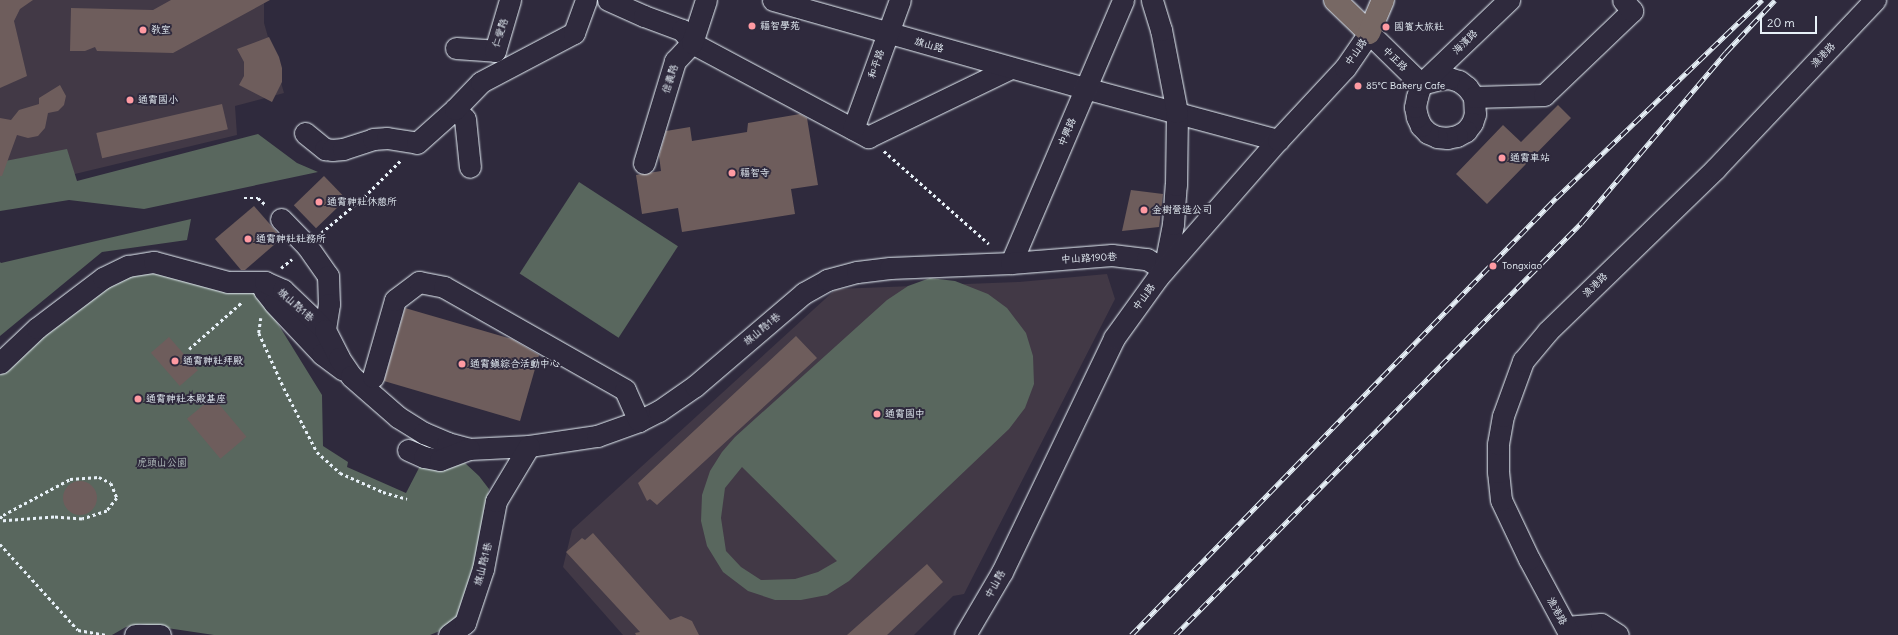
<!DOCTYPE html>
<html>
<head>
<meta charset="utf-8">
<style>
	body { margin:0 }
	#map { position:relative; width:1898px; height:635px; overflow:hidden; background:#2f2a3d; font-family:Delius,"LXGW WenKai TC",sans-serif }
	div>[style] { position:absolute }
	.built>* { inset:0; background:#423946 }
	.green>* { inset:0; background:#59675e; transform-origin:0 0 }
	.building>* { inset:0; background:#6e5d5c; transform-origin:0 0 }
	.round { border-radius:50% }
	.path>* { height:2.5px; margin-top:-1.25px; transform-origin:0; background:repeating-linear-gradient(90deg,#e8f1f8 0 3px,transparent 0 6px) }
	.roads { filter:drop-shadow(0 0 1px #e8f1f8) drop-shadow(0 0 1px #e8f1f8) }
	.minor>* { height:21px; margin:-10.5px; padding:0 10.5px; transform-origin:10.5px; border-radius:10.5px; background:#2f2a3d }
	.major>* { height:22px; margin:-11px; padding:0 11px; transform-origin:11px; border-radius:11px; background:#776864 }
	.rail>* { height:4.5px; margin-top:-2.25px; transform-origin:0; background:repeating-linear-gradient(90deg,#2f2a3d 0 9px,#e8f1f8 0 18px); box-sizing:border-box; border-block:1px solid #e8f1f8 }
	.dots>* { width:11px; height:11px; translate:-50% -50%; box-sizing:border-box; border:2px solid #2f2a3d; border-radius:50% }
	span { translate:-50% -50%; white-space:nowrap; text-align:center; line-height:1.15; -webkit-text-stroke:4px #2f2a3d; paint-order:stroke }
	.poi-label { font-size:10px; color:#e8f1f8 }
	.left { translate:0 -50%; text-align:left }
	.street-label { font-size:10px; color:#e8f1f8 }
	.park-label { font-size:10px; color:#afbaba }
	.scale { position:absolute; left:1760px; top:16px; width:57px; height:18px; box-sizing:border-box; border:2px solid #e8f1f8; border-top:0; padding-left:5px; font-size:12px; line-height:14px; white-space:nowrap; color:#e8f1f8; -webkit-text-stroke:3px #2f2a3d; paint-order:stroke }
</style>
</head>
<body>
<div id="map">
	<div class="built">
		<div style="clip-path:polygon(0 0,264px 0,264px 23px,284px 93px,235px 106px,237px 135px,0 192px)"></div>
		<div style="clip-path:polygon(1107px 274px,1115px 299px,964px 594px,953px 596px,914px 635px,623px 635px,563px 567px,572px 530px,836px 289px,1019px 282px)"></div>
	</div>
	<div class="green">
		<div style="clip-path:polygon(258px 134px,297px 163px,318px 172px,144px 209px,69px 200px,0 211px,0 162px,67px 149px,77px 181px)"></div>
		<div style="left:579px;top:182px;width:118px;height:109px;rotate:33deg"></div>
		<div style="clip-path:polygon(191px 219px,187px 240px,102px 252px,0 336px,0 262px,1px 263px)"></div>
		<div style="clip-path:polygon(158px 271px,266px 289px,270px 311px,322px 395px,323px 446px,348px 462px,347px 467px,406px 493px,420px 466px,441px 467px,465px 463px,479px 476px,489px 489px,468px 599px,459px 618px,447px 628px,430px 635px,214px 635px,140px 624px,126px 627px,112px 635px,0 635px,0 375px,99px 288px,129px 275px)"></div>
		<div style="clip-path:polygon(evenodd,930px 278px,955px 281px,988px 294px,1007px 308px,1026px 333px,1033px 356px,1034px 384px,1025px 408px,1009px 429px,849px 581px,827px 595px,801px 600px,775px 600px,748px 591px,723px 572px,707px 546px,701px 521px,702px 495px,710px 471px,722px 452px,735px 437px,887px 300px,908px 286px,930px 278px,742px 467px,837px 561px,818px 572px,795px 579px,761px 580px,741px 567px,726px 551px,721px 518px,725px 488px,742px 467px)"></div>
	</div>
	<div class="building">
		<div style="clip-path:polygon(0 0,33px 0,20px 9px,14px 21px,27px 76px,0 88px)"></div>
		<div style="clip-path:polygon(171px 0,270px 0,173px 53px,97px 51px,95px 47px,85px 51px,70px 51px,71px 8px,153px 10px)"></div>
		<div style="clip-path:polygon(269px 37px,279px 57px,282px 68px,282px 82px,272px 102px,239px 85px,244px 76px,244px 62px,237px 49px)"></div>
		<div style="clip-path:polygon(60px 85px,66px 96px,64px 105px,58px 111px,48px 113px,45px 128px,38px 136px,28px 138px,17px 135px,2px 176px,0 176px,0 118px,11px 120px,19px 110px,39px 104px,39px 98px)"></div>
		<div style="left:222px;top:104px;width:26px;height:129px;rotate:77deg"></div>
		<div style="clip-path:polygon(1558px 105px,1571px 118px,1487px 204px,1456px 174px,1503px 125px,1521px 142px)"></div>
		<div style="clip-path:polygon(800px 114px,807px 118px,818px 185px,791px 189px,795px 214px,682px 232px,678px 208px,642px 214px,636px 175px,661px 171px,659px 156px,666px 131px,690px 127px,692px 141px,747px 132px,748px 123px)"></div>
		<div style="left:324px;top:176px;width:32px;height:42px;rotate:46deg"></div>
		<div style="clip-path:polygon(1131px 190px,1163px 194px,1159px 227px,1122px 231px)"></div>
		<div style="clip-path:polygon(254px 206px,282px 238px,245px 270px,241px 270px,215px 239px)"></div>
		<div style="clip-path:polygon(405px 308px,512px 339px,539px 355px,520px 421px,384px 381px)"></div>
		<div style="clip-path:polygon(796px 336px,817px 358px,657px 505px,650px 499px,647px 501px,638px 483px)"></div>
		<div style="left:169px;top:337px;width:44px;height:24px;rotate:49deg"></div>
		<div style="left:213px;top:397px;width:52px;height:34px;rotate:50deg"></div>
		<div class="round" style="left:63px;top:481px;width:34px;height:34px"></div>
		<div style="clip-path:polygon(593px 533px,670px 620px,681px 616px,692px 621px,699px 635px,636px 635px,635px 633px,640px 632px,566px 552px,582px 538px,585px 540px)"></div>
		<div style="clip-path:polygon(927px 564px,943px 582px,887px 635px,847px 635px)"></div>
	</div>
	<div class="path">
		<div style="left:884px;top:151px;width:140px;rotate:41.5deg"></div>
		<div style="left:244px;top:198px;width:14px"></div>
		<div style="left:258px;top:198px;width:12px;rotate:42deg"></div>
		<div style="left:321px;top:233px;width:56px;rotate:-39.9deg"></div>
		<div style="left:364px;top:197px;width:51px;rotate:-45deg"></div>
		<div style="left:281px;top:268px;width:14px;rotate:-39deg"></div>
		<div style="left:261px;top:318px;width:15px;rotate:98deg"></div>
		<div style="left:259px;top:333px;width:60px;rotate:65.6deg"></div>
		<div style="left:284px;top:388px;width:72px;rotate:62.7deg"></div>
		<div style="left:317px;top:452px;width:31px;rotate:42deg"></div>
		<div style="left:340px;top:473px;width:47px;rotate:23.8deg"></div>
		<div style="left:383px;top:492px;width:25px;rotate:16deg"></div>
		<div style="left:189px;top:349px;width:71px;rotate:-41.6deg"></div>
		<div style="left:0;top:518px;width:4px;rotate:-45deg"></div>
		<div style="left:3px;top:515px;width:76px;rotate:-28.2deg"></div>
		<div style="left:70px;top:479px;width:29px;rotate:-4deg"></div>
		<div style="left:99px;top:477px;width:13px;rotate:27deg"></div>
		<div style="left:111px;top:483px;width:16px;rotate:68deg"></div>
		<div style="left:117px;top:498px;width:16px;rotate:128deg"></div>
		<div style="left:107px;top:511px;width:26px;rotate:162deg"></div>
		<div style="left:82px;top:519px;width:28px;rotate:-176deg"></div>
		<div style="left:54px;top:517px;width:54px;rotate:175.8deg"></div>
		<div style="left:0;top:544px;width:116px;rotate:47.8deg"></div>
		<div style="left:78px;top:630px;width:29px;rotate:10deg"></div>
	</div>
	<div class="roads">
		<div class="minor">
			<div style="left:608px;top:0;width:39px;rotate:24deg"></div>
			<div style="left:644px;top:16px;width:40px;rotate:20.2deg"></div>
			<div style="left:682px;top:30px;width:16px;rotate:52deg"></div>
			<div style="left:692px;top:43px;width:200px;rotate:28.1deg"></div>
			<div style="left:868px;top:137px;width:159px;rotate:-25.8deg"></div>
			<div style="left:773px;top:0;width:324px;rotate:15.8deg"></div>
			<div style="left:1085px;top:88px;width:200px;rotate:15.1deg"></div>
			<div style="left:456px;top:48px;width:39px;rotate:4deg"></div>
			<div style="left:495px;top:51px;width:53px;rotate:-73.6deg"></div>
			<div style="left:1449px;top:78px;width:10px;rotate:17deg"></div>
			<div style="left:1459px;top:81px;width:10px;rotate:37deg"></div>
			<div style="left:1467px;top:87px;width:12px;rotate:55deg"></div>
			<div style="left:1474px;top:97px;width:17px;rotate:87deg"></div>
			<div style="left:1475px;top:114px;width:9px;rotate:108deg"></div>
			<div style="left:1472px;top:123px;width:10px;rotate:127deg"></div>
			<div style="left:1466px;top:131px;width:10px;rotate:151deg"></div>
			<div style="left:1457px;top:136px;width:10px;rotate:169deg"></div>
			<div style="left:1447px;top:138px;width:10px;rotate:-174deg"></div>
			<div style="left:1437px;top:137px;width:10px;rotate:-156deg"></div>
			<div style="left:1428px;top:133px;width:10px;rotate:-135deg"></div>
			<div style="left:1421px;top:126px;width:10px;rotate:-114deg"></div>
			<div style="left:1417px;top:117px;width:10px;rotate:-101deg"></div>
			<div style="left:1415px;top:107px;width:10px;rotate:-79deg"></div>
			<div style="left:1417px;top:97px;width:14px;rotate:-73deg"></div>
			<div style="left:1421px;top:84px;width:20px;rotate:-15deg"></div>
			<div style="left:1440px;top:79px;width:9px;rotate:-6deg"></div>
			<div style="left:1474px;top:97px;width:70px;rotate:-1.6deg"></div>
			<div style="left:1544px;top:95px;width:122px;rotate:-43.7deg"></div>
			<div style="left:1632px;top:11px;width:14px;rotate:-129deg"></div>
			<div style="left:455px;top:109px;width:14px;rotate:45deg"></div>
			<div style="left:465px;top:119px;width:48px;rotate:84.1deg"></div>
			<div style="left:853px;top:129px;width:137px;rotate:-70deg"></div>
			<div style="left:305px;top:133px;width:26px;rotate:39deg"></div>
			<div style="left:325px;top:149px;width:7px;rotate:8deg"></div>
			<div style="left:332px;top:150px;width:11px;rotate:-5deg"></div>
			<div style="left:343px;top:149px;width:32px;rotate:-18deg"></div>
			<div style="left:373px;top:139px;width:14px;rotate:-4deg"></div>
			<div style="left:387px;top:138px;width:30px;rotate:9deg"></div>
			<div style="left:417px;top:143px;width:51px;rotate:-41.8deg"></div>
			<div style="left:455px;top:109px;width:37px;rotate:-46deg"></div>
			<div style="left:481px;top:82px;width:105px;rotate:-27.8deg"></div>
			<div style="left:574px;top:33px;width:35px;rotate:-70deg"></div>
			<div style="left:644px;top:163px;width:107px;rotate:-73.1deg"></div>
			<div style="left:675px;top:61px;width:25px;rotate:-47deg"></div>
			<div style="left:692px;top:43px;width:45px;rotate:-72deg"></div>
			<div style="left:281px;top:219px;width:37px;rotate:46deg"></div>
			<div style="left:307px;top:246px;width:37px;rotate:55deg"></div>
			<div style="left:328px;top:276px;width:28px;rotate:88deg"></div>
			<div style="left:329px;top:304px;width:26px;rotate:99deg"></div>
			<div style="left:1011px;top:263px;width:286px;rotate:-66.9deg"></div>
			<div style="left:265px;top:282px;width:8px;rotate:97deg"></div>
			<div style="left:264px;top:290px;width:16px;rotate:52deg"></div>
			<div style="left:274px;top:303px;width:70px;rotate:46.7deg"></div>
			<div style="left:322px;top:354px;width:26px;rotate:37deg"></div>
			<div style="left:0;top:363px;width:51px;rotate:-43.4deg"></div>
			<div style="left:37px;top:328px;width:83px;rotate:-37.1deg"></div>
			<div style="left:103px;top:278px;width:28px;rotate:-26deg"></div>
			<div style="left:128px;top:266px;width:26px;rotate:-9deg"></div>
			<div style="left:154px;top:262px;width:77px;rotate:15.1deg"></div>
			<div style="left:228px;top:282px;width:37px"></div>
			<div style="left:265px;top:282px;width:20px;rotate:24deg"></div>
			<div style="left:283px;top:290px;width:58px;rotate:43.6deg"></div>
			<div style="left:325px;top:330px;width:31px;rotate:63deg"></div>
			<div style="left:339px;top:358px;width:22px;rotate:56deg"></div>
			<div style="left:351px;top:376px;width:62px;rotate:41.1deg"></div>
			<div style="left:398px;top:417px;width:31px;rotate:32deg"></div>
			<div style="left:424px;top:433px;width:25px;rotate:23deg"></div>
			<div style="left:447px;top:443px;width:23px;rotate:15deg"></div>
			<div style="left:469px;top:449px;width:60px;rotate:-2.9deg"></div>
			<div style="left:529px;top:446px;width:69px;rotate:-8.4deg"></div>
			<div style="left:597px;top:436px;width:45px;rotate:-19.7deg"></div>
			<div style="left:639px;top:421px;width:22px;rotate:-27deg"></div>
			<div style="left:659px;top:411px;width:44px;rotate:-34.8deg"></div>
			<div style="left:695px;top:386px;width:143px;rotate:-40.5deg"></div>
			<div style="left:804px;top:293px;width:26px;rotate:-29deg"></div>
			<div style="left:827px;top:280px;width:31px;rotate:-15deg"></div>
			<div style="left:857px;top:272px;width:33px;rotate:-7deg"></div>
			<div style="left:890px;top:268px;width:121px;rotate:-2.4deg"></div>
			<div style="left:1011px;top:263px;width:101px;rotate:-4.5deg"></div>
			<div style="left:1112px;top:255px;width:35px;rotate:7deg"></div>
			<div style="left:1147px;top:259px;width:20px;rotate:33deg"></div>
			<div style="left:1164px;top:270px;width:47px;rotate:-78.9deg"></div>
			<div style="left:1173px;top:224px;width:39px;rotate:-86deg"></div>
			<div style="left:1176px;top:185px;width:73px;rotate:-89.2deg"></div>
			<div style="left:1177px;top:112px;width:84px;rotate:-101deg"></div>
			<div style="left:1161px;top:30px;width:31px;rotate:-107deg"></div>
			<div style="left:373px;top:377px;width:80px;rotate:-74.1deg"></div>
			<div style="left:395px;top:300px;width:30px;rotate:-37deg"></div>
			<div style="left:419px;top:282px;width:25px;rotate:11deg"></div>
			<div style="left:444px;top:287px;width:208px;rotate:29.6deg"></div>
			<div style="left:625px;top:390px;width:34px;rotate:66deg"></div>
			<div style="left:408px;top:450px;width:17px;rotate:24deg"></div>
			<div style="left:424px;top:457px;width:16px;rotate:11deg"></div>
			<div style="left:440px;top:460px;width:31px;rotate:-21deg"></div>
			<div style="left:1566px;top:627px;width:35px;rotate:-5deg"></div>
			<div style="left:1601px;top:624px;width:20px;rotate:33deg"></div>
			<div style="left:135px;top:635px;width:25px"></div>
			<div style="left:449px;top:635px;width:20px;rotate:-37deg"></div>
			<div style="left:465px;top:623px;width:57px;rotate:-71.6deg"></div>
			<div style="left:483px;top:569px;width:69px;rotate:-79.2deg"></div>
			<div style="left:496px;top:501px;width:64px;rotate:-59deg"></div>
			<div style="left:965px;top:635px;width:73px;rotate:-59.6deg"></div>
			<div style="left:1002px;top:572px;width:259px;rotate:-64.4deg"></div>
			<div style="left:1114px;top:338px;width:75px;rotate:-54.2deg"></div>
			<div style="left:1158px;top:277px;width:182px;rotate:-48.8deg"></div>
			<div style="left:1278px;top:140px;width:98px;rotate:-47.1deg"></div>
			<div style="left:1345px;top:68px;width:42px;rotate:-55.6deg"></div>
			<div style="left:1369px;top:33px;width:73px;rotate:44.4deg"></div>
			<div style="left:1421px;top:84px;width:122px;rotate:-43.7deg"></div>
			<div style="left:1570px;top:635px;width:86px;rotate:-118.3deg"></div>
			<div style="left:1529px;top:559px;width:65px;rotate:-115.4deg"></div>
			<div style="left:1501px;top:500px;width:28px;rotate:-96deg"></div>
			<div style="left:1498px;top:472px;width:28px;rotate:-90deg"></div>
			<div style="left:1498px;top:444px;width:28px;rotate:-80deg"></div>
			<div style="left:1503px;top:416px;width:59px;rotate:-70deg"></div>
			<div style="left:1523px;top:361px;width:39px;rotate:-50deg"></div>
			<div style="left:1548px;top:331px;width:233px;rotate:-44.1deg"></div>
			<div style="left:1715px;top:169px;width:233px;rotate:-46.6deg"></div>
		</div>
		<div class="major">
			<div style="left:1335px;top:0;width:47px;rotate:44.1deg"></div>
			<div style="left:1369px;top:33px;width:36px;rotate:-67deg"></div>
		</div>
	</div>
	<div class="rail">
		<div style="left:1131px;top:635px;width:610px;rotate:-45.8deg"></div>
		<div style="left:1556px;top:198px;width:286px;rotate:-43.9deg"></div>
		<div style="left:1175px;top:635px;width:578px;rotate:-45.42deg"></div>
		<div style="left:1581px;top:223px;width:224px;rotate:-49.7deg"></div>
		<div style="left:1726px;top:52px;width:71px;rotate:-46.7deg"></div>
	</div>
	<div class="dots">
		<div style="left:752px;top:26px;background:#ff9aa2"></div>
		<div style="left:1386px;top:27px;background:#ff9aa2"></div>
		<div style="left:143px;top:30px;background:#ff9aa2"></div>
		<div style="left:1358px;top:86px;background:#ff9aa2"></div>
		<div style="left:130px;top:100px;background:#ff9aa2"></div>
		<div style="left:1502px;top:158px;background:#ff9aa2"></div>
		<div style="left:732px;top:173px;background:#ff9aa2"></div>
		<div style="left:319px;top:202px;background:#ff9aa2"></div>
		<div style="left:1144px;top:210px;background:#ff9aa2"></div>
		<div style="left:248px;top:239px;background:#ff9aa2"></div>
		<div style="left:1493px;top:266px;background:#ff9aa2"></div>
		<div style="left:175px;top:361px;background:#ff9aa2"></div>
		<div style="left:462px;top:364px;background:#ff9aa2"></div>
		<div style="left:138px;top:399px;background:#ff9aa2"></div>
		<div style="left:877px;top:414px;background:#ff9aa2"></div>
	</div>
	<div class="poi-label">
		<span class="left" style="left:760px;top:26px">福智學苑</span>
		<span class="left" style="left:1394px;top:27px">國賓大旅社</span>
		<span class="left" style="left:151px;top:30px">教室</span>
		<span class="left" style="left:1366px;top:86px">85°C Bakery Cafe</span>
		<span class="left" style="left:138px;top:100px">通霄國小</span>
		<span class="left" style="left:1510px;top:158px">通霄車站</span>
		<span class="left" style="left:740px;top:173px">福智寺</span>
		<span class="left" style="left:327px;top:202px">通霄神社休憩所</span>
		<span class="left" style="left:1152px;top:210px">金樹營造公司</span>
		<span class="left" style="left:256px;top:239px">通霄神社社務所</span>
		<span class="left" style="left:1502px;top:266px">Tongxiao</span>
		<span class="left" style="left:183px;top:361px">通霄神社拜殿</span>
		<span class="left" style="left:470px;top:364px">通霄鎮綜合活動中心</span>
		<span class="left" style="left:146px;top:399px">通霄神社本殿基座</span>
		<span class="left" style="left:885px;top:414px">通霄國中</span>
	</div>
	<div class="street-label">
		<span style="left:500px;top:33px;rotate:-72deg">仁愛路</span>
		<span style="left:1465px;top:42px;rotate:-44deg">海濱路</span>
		<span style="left:929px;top:45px;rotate:16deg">旗山路</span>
		<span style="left:1356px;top:52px;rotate:-55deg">中山路</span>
		<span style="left:1823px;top:55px;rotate:-46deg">漁港路</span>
		<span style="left:1395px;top:59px;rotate:44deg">中正路</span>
		<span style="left:876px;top:64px;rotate:-71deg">和平路</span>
		<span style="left:670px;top:79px;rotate:-72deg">信義路</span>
		<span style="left:1067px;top:132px;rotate:-67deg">中興路</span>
		<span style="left:1089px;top:258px;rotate:-3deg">中山路190巷</span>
		<span style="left:1595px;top:285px;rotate:-44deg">漁港路</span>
		<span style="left:1144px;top:297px;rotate:-54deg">中山路</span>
		<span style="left:296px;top:305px;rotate:41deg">旗山路1巷</span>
		<span style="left:762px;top:329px;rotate:-40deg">旗山路1巷</span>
		<span style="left:483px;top:564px;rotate:-76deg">旗山路1巷</span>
		<span style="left:995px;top:584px;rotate:-61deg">中山路</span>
		<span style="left:1557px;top:611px;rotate:61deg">漁港路</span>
	</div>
	<div class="park-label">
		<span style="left:162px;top:463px">虎頭山公園</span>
	</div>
	<div class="scale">20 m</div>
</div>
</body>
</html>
